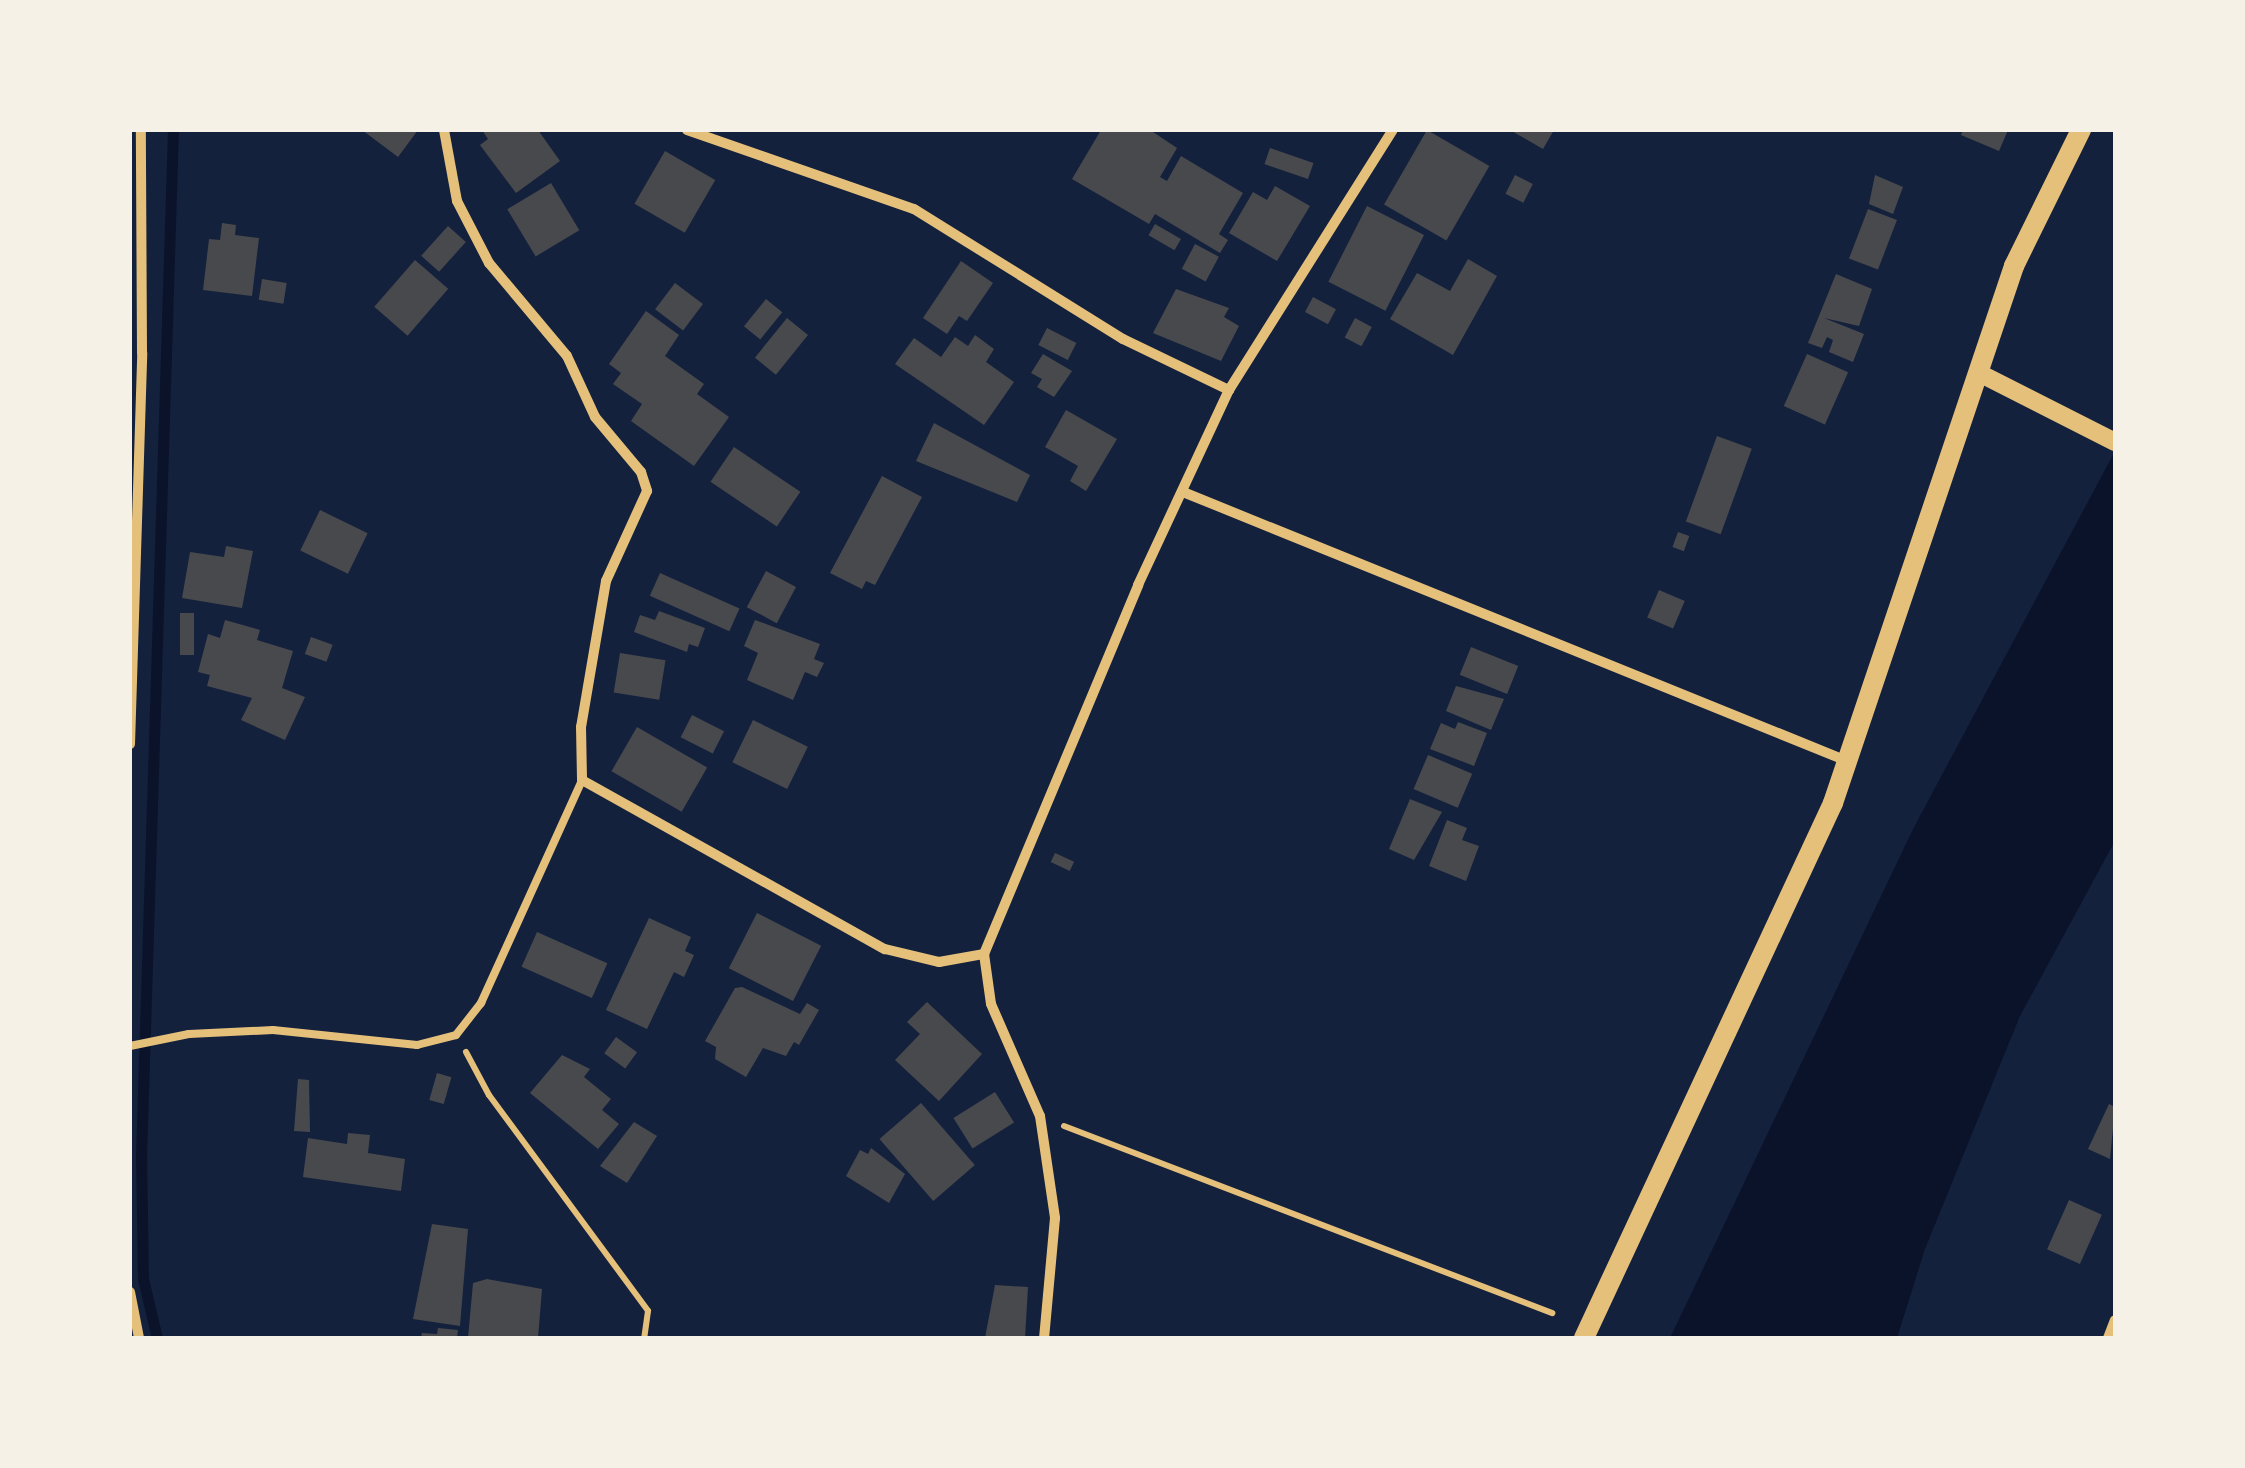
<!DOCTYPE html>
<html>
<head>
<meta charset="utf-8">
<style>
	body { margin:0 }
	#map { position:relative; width:2245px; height:1468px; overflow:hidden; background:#14213d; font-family:"Noto Sans",sans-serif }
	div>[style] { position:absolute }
	.water>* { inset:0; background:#0b132b }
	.stream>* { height:11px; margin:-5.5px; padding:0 5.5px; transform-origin:5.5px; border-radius:5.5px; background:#0b132b }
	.building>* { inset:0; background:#48494c; transform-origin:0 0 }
	.path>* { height:6px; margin:-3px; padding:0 3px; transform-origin:3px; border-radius:3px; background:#e5c07b }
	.service>* { height:8px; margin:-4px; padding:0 4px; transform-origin:4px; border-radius:4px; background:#e5c07b }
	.minor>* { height:10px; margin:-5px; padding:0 5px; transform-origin:5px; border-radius:5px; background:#e5c07b }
	.tertiary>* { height:18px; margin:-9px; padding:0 9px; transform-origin:9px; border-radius:9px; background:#e5c07b }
	.secondary>* { height:20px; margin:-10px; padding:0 10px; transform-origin:10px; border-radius:10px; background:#e5c07b }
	span { translate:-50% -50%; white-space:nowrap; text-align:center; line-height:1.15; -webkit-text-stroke:10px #f6f1e7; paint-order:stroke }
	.frame { position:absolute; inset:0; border:132px solid #f6f1e7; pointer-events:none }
</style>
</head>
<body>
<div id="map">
	<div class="water">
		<div style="clip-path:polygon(2115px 451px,2115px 841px,2020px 1016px,1925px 1249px,1897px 1338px,1670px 1338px,1913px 829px)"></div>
	</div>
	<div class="stream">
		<div style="left:157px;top:1338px;width:61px;rotate:-103.3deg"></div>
		<div style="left:143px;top:1279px;width:121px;rotate:-90.9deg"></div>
		<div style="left:141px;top:1158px;width:1028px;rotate:-88.22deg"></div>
	</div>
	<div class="building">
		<div style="clip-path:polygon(362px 130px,418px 130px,398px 157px)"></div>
		<div style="clip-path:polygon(482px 130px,538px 130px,560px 161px,516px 193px,480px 145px,488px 139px)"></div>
		<div style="clip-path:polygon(1101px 130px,1150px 130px,1177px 148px,1160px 177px,1167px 181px,1181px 156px,1243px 193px,1219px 234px,1228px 240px,1220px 253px,1155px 214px,1149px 224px,1072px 179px)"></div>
		<div style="left:1427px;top:130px;width:72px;height:86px;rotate:30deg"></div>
		<div style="clip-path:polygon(1510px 130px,1554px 130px,1543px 149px)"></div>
		<div style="clip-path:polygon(1963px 130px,2008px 130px,1999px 151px,1961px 135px)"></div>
		<div style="left:1270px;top:148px;width:46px;height:17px;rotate:19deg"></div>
		<div style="left:665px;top:151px;width:58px;height:61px;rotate:30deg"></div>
		<div style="left:1515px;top:175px;width:20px;height:21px;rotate:27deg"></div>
		<div style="clip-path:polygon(1875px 175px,1903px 187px,1893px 214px,1869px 204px)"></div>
		<div style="left:551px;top:183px;width:55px;height:51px;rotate:59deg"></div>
		<div style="clip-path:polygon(1275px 186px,1310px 206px,1277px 261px,1229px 233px,1253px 192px,1267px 200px)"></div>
		<div style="left:1367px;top:206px;width:64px;height:85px;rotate:27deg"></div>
		<div style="left:1868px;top:209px;width:31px;height:53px;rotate:21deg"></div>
		<div style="clip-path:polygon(222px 223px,236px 225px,235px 235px,259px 238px,252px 296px,203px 290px,209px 239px,220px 240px)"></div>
		<div style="left:1155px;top:224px;width:30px;height:13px;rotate:30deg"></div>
		<div style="left:448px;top:226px;width:24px;height:40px;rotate:42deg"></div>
		<div style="left:1195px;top:244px;width:27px;height:28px;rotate:28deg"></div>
		<div style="clip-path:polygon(1468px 259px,1497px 276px,1453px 355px,1390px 319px,1417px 273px,1450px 291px)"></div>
		<div style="left:415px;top:260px;width:44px;height:62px;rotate:41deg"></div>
		<div style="clip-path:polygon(961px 261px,993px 283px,967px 321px,959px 316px,947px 334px,923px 318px)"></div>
		<div style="clip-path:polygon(1836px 274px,1872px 289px,1859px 326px,1824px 318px,1864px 334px,1853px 362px,1829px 352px,1833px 340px,1827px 337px,1822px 348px,1808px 343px)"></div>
		<div style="left:262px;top:279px;width:25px;height:21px;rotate:9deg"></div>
		<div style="left:675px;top:283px;width:35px;height:33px;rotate:37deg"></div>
		<div style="clip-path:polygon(1176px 289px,1229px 308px,1224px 317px,1239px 326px,1221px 361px,1153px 333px)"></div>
		<div style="left:1313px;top:297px;width:26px;height:17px;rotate:28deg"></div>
		<div style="left:766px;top:299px;width:21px;height:35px;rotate:39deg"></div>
		<div style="clip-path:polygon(646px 311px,679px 335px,665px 356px,704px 384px,697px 394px,729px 417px,694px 466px,631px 421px,642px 404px,613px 384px,621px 373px,609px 364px)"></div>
		<div style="left:787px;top:318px;width:27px;height:51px;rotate:39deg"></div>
		<div style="left:1355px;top:318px;width:19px;height:22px;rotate:28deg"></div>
		<div style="left:1047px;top:328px;width:33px;height:19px;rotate:27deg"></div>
		<div style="clip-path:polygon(975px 335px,994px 349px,986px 362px,1014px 382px,984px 425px,895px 364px,914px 338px,941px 357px,955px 337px,968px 346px)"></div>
		<div style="clip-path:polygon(1043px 354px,1072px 371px,1054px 397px,1037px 387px,1042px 379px,1031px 373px)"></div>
		<div style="left:1807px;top:354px;width:45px;height:57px;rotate:24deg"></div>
		<div style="clip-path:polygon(1066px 410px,1117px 439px,1086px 491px,1070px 481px,1078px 466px,1045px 447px)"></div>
		<div style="clip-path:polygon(934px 423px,1030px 475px,1017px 502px,916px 461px)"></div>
		<div style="left:1717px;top:436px;width:37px;height:91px;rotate:20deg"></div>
		<div style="left:734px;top:447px;width:80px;height:42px;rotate:34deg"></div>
		<div style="clip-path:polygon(882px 476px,922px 497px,875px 585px,866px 581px,862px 589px,830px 573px)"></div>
		<div style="left:320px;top:510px;width:53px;height:45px;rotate:26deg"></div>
		<div style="left:1678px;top:532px;width:12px;height:16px;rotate:20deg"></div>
		<div style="clip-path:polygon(226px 546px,253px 551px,242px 608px,182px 598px,190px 552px,224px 557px)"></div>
		<div style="left:766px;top:571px;width:34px;height:41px;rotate:28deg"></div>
		<div style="left:660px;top:573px;width:87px;height:25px;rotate:24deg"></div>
		<div style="left:1659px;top:590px;width:28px;height:30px;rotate:23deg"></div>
		<div style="clip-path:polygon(659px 611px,705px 628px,698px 647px,689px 644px,687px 652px,634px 632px,640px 615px,655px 620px)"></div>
		<div style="left:180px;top:613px;width:14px;height:42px"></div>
		<div style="clip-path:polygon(225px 620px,260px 630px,257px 640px,293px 651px,282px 688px,305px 697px,285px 740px,241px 720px,252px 698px,207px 686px,210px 675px,198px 672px,208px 634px,220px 638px)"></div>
		<div style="clip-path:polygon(755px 620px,820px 644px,814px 659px,824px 663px,817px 677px,805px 672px,793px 700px,747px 680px,758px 653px,744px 646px)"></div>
		<div style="left:311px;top:637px;width:23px;height:18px;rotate:20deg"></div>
		<div style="left:1471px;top:647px;width:51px;height:30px;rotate:22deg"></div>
		<div style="left:620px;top:653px;width:46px;height:40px;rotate:9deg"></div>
		<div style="clip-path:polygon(1456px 686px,1504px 699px,1491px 730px,1446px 711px)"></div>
		<div style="left:692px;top:715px;width:36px;height:25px;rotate:27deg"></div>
		<div style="left:753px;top:720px;width:61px;height:47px;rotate:26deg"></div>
		<div style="clip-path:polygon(1458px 722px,1487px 733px,1474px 766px,1430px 749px,1441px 723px,1455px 729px)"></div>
		<div style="left:637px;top:727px;width:81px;height:51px;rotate:30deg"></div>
		<div style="left:1428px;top:755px;width:48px;height:37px;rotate:23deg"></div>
		<div style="clip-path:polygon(1410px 799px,1442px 812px,1414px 860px,1389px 849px)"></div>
		<div style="clip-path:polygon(1447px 820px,1467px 828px,1462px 840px,1479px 846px,1466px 881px,1429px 866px)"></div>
		<div style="left:1055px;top:853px;width:21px;height:10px;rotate:25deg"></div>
		<div style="left:757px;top:913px;width:72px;height:62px;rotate:27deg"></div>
		<div style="clip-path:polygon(649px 918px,691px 937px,685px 951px,694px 955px,684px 977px,674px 972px,647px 1029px,606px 1010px)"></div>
		<div style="left:537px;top:932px;width:77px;height:38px;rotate:24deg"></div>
		<div style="clip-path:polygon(742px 987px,800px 1014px,807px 1003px,819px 1010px,799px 1045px,794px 1042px,786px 1056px,763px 1048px,746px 1077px,715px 1059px,716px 1047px,705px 1041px,735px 988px)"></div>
		<div style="clip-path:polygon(927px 1002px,982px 1054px,939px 1101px,895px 1060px,920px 1034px,907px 1022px)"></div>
		<div style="left:616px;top:1037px;width:26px;height:20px;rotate:36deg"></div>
		<div style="clip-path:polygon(562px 1055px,590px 1069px,584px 1077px,611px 1099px,602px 1110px,619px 1124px,598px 1149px,530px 1093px)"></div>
		<div style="left:437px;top:1073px;width:15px;height:28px;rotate:16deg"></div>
		<div style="clip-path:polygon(298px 1079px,309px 1080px,310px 1132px,294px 1131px)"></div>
		<div style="left:995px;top:1092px;width:36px;height:49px;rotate:58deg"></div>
		<div style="left:921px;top:1103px;width:82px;height:55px;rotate:49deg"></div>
		<div style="clip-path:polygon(2109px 1104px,2115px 1107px,2110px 1159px,2088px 1149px)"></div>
		<div style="clip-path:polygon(634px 1122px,657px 1136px,627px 1183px,600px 1166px)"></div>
		<div style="clip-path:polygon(348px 1133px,370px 1135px,368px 1153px,405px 1159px,401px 1191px,303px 1177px,308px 1138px,347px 1144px)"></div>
		<div style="clip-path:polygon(871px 1148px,905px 1174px,889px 1203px,846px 1176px,860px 1150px,868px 1154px)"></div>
		<div style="left:2069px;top:1200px;width:36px;height:54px;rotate:24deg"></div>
		<div style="clip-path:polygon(432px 1224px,468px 1229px,460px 1326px,413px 1319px)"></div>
		<div style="clip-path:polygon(487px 1279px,542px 1289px,538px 1338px,468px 1338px,473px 1283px)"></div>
		<div style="clip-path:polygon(995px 1285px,1028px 1287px,1025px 1338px,985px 1338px)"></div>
		<div style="clip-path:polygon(438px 1328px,458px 1330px,457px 1338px,421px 1338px,422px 1333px,437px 1334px)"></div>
	</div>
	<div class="path">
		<div style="left:466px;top:1052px;width:49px;rotate:61.9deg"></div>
		<div style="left:489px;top:1095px;width:268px;rotate:53.6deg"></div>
		<div style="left:648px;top:1311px;width:27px;rotate:98deg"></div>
		<div style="left:1064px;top:1126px;width:523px;rotate:20.97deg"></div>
	</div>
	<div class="service">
		<div style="left:130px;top:1046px;width:60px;rotate:-11.5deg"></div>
		<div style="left:189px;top:1034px;width:84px;rotate:-2.7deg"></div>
		<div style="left:273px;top:1030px;width:145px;rotate:5.9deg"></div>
		<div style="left:417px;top:1045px;width:40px;rotate:-14.4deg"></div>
		<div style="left:456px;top:1035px;width:41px;rotate:-52deg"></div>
		<div style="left:481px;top:1003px;width:245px;rotate:-65.6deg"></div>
	</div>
	<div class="minor">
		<div style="left:444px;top:130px;width:72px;rotate:79.6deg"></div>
		<div style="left:457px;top:201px;width:70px;rotate:62.7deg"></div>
		<div style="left:489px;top:263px;width:121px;rotate:50deg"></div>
		<div style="left:567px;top:356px;width:67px;rotate:65.3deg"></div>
		<div style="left:595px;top:417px;width:72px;rotate:50.1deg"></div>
		<div style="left:641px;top:472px;width:20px;rotate:72deg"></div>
		<div style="left:647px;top:491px;width:99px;rotate:114.5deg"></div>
		<div style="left:606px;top:581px;width:148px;rotate:99.7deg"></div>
		<div style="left:581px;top:727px;width:53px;rotate:88.9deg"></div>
		<div style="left:582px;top:780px;width:347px;rotate:29.2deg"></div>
		<div style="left:885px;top:949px;width:56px;rotate:13.5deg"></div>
		<div style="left:939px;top:962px;width:46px;rotate:-10.1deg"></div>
		<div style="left:984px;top:954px;width:400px;rotate:-67.3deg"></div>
		<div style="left:1138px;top:585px;width:215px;rotate:-65deg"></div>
		<div style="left:1229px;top:390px;width:307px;rotate:-57.8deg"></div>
		<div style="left:687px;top:130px;width:240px;rotate:19.2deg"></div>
		<div style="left:914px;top:209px;width:246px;rotate:31.9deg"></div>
		<div style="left:1123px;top:339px;width:118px;rotate:25.7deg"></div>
		<div style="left:1183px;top:492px;width:716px;rotate:22.05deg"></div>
		<div style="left:130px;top:744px;width:391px;rotate:-88.2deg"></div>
		<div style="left:142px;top:353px;width:223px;rotate:-90.3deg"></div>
		<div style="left:984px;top:954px;width:50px;rotate:82deg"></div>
		<div style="left:991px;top:1004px;width:122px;rotate:66.4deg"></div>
		<div style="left:1040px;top:1116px;width:103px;rotate:81.6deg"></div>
		<div style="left:1055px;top:1218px;width:121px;rotate:95.2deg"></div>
		<div style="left:130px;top:1292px;width:47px;rotate:78.9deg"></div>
		<div style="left:2108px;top:1338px;width:19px;rotate:-69deg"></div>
	</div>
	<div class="tertiary">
		<div style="left:1981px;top:374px;width:150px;rotate:26.9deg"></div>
	</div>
	<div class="secondary">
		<div style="left:1584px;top:1338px;width:590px;rotate:-65.04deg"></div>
		<div style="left:1833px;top:803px;width:567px;rotate:-71.37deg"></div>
		<div style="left:2014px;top:266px;width:152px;rotate:-63.8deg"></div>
	</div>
	<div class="frame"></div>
</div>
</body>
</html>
